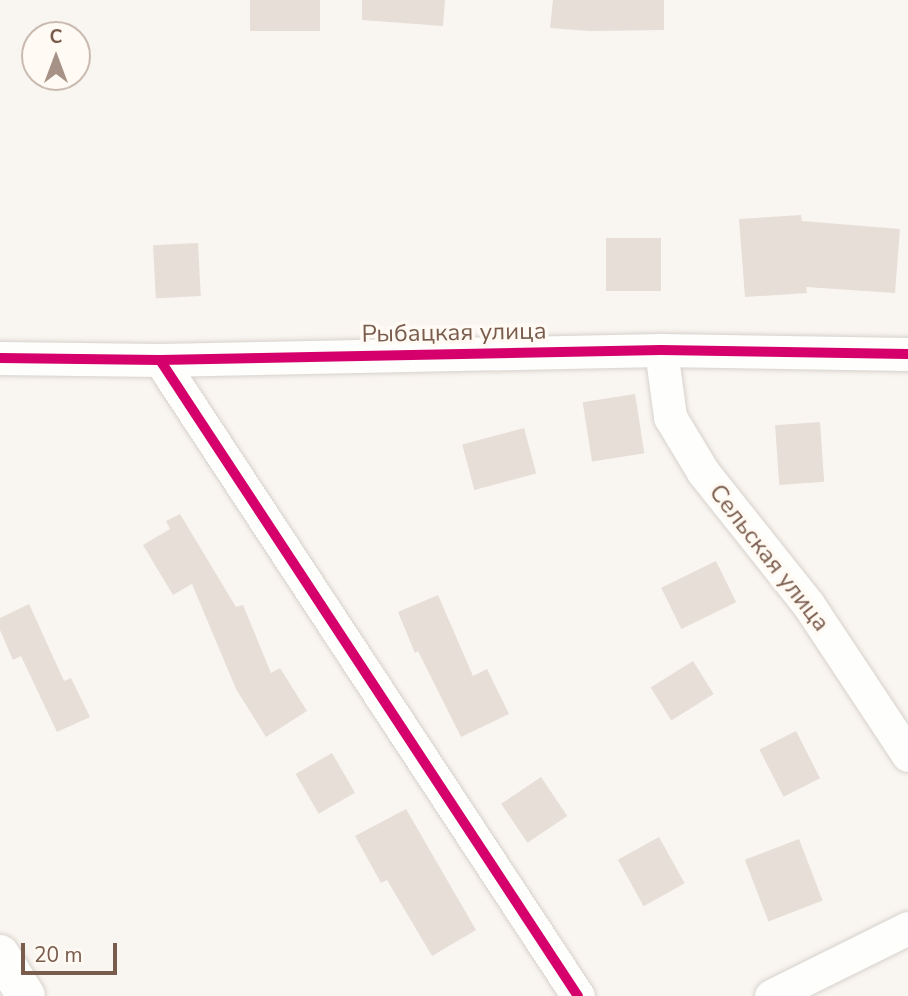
<!DOCTYPE html>
<html>
<head>
<meta charset="utf-8">
<style>
	body { margin:0 }
	#map { position:relative; width:908px; height:996px; overflow:hidden; background:#f9f5f0; font-family:"Nunito Sans",sans-serif }
	div>[style] { position:absolute }
	.building>* { inset:0; background:#e6ded7; transform-origin:0 0 }
	.roads { filter:drop-shadow(0 0 2px #d7d1cb) drop-shadow(0 0 2px #d7d1cb) }
	.minor>* { height:33px; margin:-16.5px; padding:0 16.5px; transform-origin:16.5px; border-radius:16.5px; background:#fefefd }
	.tertiary>* { height:38px; margin:-19px; padding:0 19px; transform-origin:19px; border-radius:19px; background:#fefefd }
	.cycleway>* { height:10px; margin:-5px; padding:0 5px; transform-origin:5px; border-radius:5px; background:#d6006c }
	span { translate:-50% -50%; white-space:nowrap; text-align:center; line-height:1.15; -webkit-text-stroke:7px #fffaf3; paint-order:stroke }
	.street-label { font-size:24px; color:#7a5c4d }
	.north { position:absolute; left:21px; top:21px; width:70px; height:70px; box-sizing:border-box; background:#fffaf3; border:2px solid #cabbb1; border-radius:50%; rotate:0deg; font-size:19px; font-weight:700; line-height:28px; text-align:center; color:#7a5c4d }
	.north::after { content:''; display:block; margin:auto; width:24px; height:32px; background:#a69286; clip-path:polygon(50% 0,100% 100%,50% 72%,0 100%) }
	.scale { position:absolute; left:21px; top:943px; width:96px; height:32px; box-sizing:border-box; border:4px solid #7a5c4d; border-top:0; padding-left:9px; font-size:21px; line-height:24px; white-space:nowrap; color:#7a5c4d; -webkit-text-stroke:5px #fffaf3; paint-order:stroke }
</style>
</head>
<body>
<div id="map">
	<div class="building">
		<div style="left:250px;top:0;width:70px;height:31px"></div>
		<div style="clip-path:polygon(362px 0,445px 0,443px 26px,362px 20px)"></div>
		<div style="clip-path:polygon(553px 0,664px 0,664px 30px,589px 31px,550px 28px)"></div>
		<div style="clip-path:polygon(801px 215px,802px 221px,900px 229px,895px 293px,806px 287px,807px 293px,745px 297px,739px 219px)"></div>
		<div style="left:606px;top:238px;width:55px;height:53px"></div>
		<div style="left:198px;top:243px;width:53px;height:45px;rotate:87deg"></div>
		<div style="left:635px;top:394px;width:60px;height:53px;rotate:81deg"></div>
		<div style="left:820px;top:422px;width:60px;height:45px;rotate:86deg"></div>
		<div style="left:524px;top:428px;width:47px;height:64px;rotate:75deg"></div>
		<div style="clip-path:polygon(180px 514px,236px 607px,243px 605px,271px 673px,280px 668px,307px 711px,266px 737px,236px 689px,192px 584px,173px 595px,143px 545px,170px 529px,166px 521px)"></div>
		<div style="left:716px;top:561px;width:46px;height:61px;rotate:64deg"></div>
		<div style="clip-path:polygon(438px 595px,473px 676px,487px 669px,509px 714px,461px 737px,418px 651px,415px 653px,398px 612px)"></div>
		<div style="clip-path:polygon(29px 604px,64px 681px,71px 678px,90px 717px,57px 732px,21px 656px,13px 660px,0 630px,0 618px)"></div>
		<div style="left:693px;top:661px;width:39px;height:50px;rotate:58deg"></div>
		<div style="left:796px;top:731px;width:53px;height:41px;rotate:63deg"></div>
		<div style="left:332px;top:753px;width:46px;height:42px;rotate:60deg"></div>
		<div style="left:541px;top:777px;width:47px;height:48px;rotate:56deg"></div>
		<div style="clip-path:polygon(406px 809px,476px 930px,432px 956px,387px 880px,381px 883px,355px 836px)"></div>
		<div style="left:659px;top:837px;width:53px;height:47px;rotate:61deg"></div>
		<div style="left:799px;top:839px;width:66px;height:58px;rotate:69deg"></div>
	</div>
	<div class="roads">
		<div class="minor">
			<div style="left:661px;top:350px;width:68px;rotate:82.3deg"></div>
			<div style="left:670px;top:417px;width:64px;rotate:59deg"></div>
			<div style="left:703px;top:472px;width:169px;rotate:51.5deg"></div>
			<div style="left:808px;top:604px;width:181px;rotate:56.5deg"></div>
			<div style="left:0;top:358px;width:160px;rotate:0.7deg"></div>
			<div style="left:160px;top:360px;width:501px;rotate:-1.14deg"></div>
			<div style="left:661px;top:350px;width:247px;rotate:0.9deg"></div>
			<div style="left:160px;top:360px;width:761px;rotate:56.69deg"></div>
			<div style="left:771px;top:996px;width:153px;rotate:-26.4deg"></div>
		</div>
		<div class="tertiary">
			<div style="left:0;top:954px;width:49px;rotate:58.2deg"></div>
		</div>
	</div>
	<div class="cycleway">
		<div style="left:0;top:358px;width:160px;rotate:0.7deg"></div>
		<div style="left:160px;top:360px;width:501px;rotate:-1.14deg"></div>
		<div style="left:661px;top:350px;width:247px;rotate:0.9deg"></div>
		<div style="left:160px;top:360px;width:761px;rotate:56.69deg"></div>
	</div>
	<div class="street-label">
		<span style="left:454px;top:333px;rotate:-1deg">Рыбацкая улица</span>
		<span style="left:769px;top:558px;rotate:52deg">Сельская улица</span>
	</div>
	<div class="north">С</div>
	<div class="scale">20 m</div>
</div>
</body>
</html>
